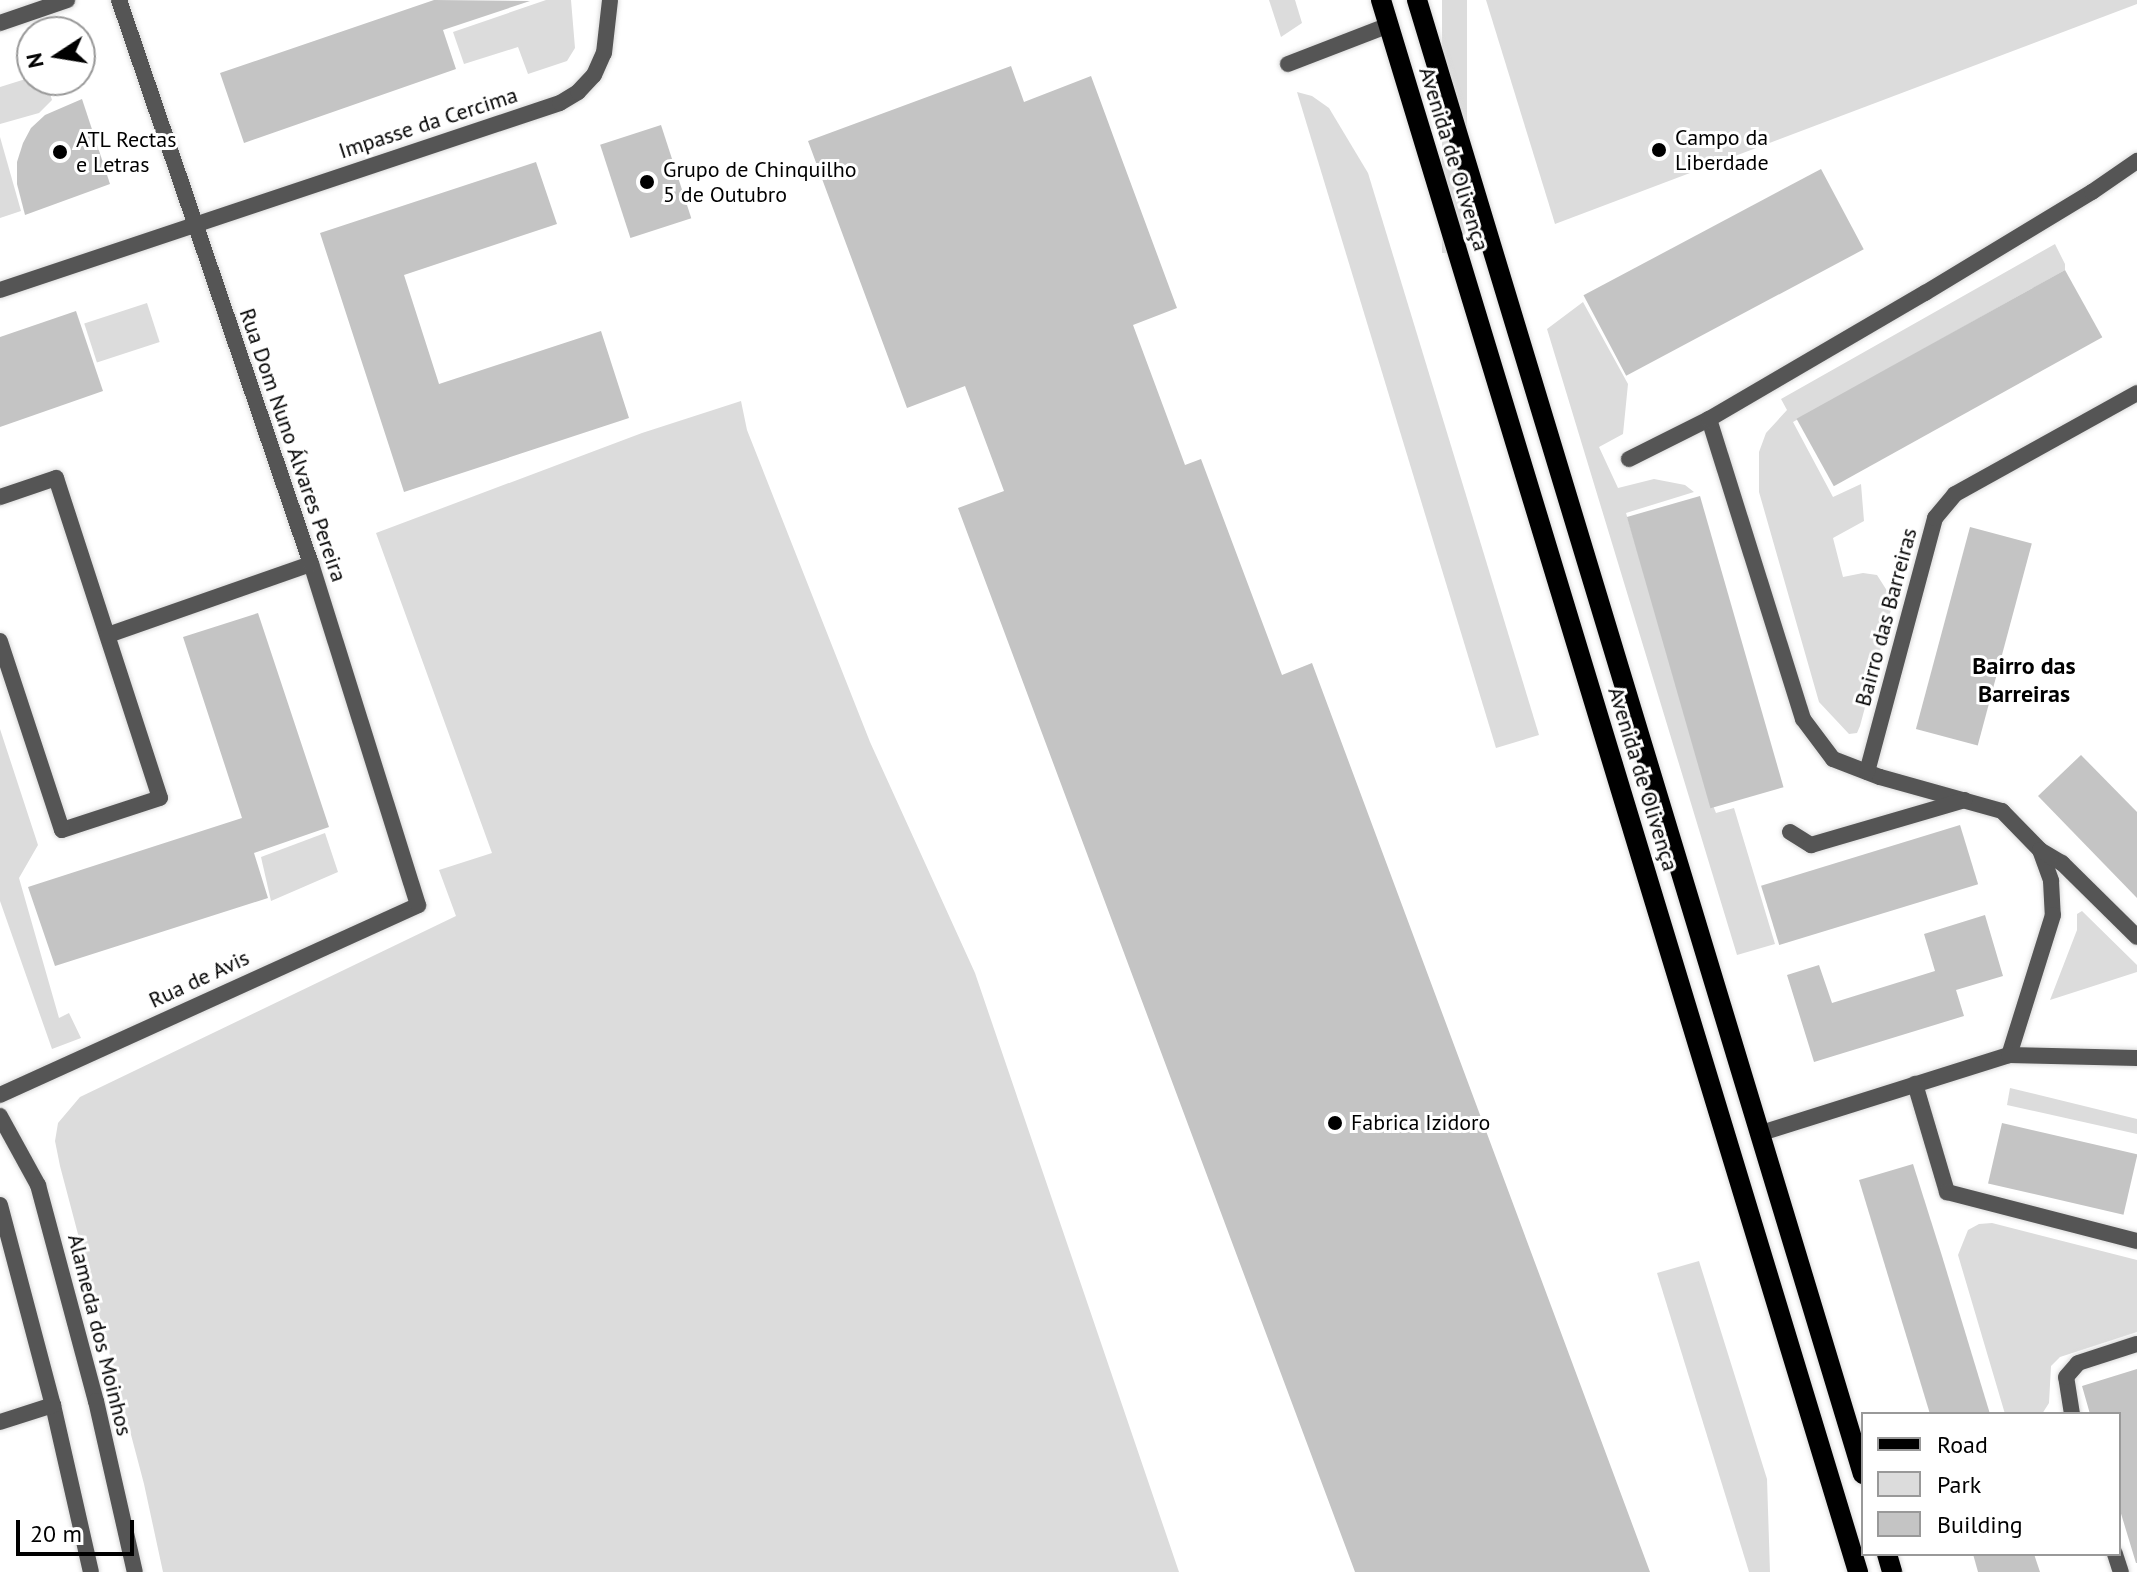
<!DOCTYPE html>
<html>
<head>
<meta charset="utf-8">
<style>
	body { margin:0 }
	#map { position:relative; width:2137px; height:1572px; overflow:hidden; background:#fff; font-family:"PT Sans",sans-serif }
	div>[style] { position:absolute }
	.green>* { inset:0; background:#dcdcdc; transform-origin:0 0 }
	.building>* { inset:0; background:#c4c4c4; transform-origin:0 0 }
	.roads { filter:drop-shadow(0 0 2px #dbdbdb) drop-shadow(0 0 2px #dbdbdb) }
	.lane>* { height:16px; margin:-8px; padding:0 8px; transform-origin:8px; border-radius:8px; background:#555 }
	.street>* { height:16px; margin:-8px; padding:0 8px; transform-origin:8px; border-radius:8px; background:#555 }
	.primary>* { height:20px; margin:-10px; padding:0 10px; transform-origin:10px; border-radius:10px; background:#000 }
	.dots>* { width:22px; height:22px; translate:-50% -50%; box-sizing:border-box; border:4px solid #fff; border-radius:50% }
	span { translate:-50% -50%; white-space:nowrap; text-align:center; line-height:1.15; -webkit-text-stroke:6px #fff; paint-order:stroke }
	.street-label { font-size:22px; color:#000 }
	.poi-label { font-size:22px; color:#000 }
	.left { translate:0 -50%; text-align:left }
	.neighbourhood-label { font-size:24px; color:#000; font-weight:700 }
	.legend { position:absolute; left:1861px; top:1412px; width:260px; height:144px; box-sizing:border-box; background:#fff; border:2px solid #999; margin:0; padding:10px 14px; list-style:none; font-size:24px; color:#000 }
	.legend li { display:flex; align-items:center; gap:16px; height:40px }
	.legend b { width:40px; border:2px solid #999 }
	.north { position:absolute; left:16px; top:16px; width:80px; height:80px; box-sizing:border-box; background:#fff; border:2px solid #999; border-radius:50%; rotate:258deg; font-size:22px; font-weight:700; line-height:32px; text-align:center; color:#000 }
	.north::after { content:''; display:block; margin:auto; width:28px; height:36px; background:#000; clip-path:polygon(50% 0,100% 100%,50% 72%,0 100%) }
	.scale { position:absolute; left:16px; top:1520px; width:118px; height:36px; box-sizing:border-box; border:4px solid #000; border-top:0; padding-left:10px; font-size:24px; line-height:28px; white-space:nowrap; color:#000; -webkit-text-stroke:6px #fff; paint-order:stroke }
</style>
</head>
<body>
<div id="map">
	<div class="green">
		<div style="clip-path:polygon(546px 0,571px 0,575px 48px,567px 61px,528px 74px,518px 47px,464px 64px,453px 32px)"></div>
		<div style="clip-path:polygon(1269px 0,1295px 0,1302px 23px,1281px 37px)"></div>
		<div style="left:1442px;top:0;width:25px;height:253px"></div>
		<div style="clip-path:polygon(1486px 0,2137px 0,2137px 4px,1555px 224px)"></div>
		<div style="clip-path:polygon(32px 77px,32px 80px,46px 80px,52px 100px,39px 113px,0 124px,0 87px)"></div>
		<div style="clip-path:polygon(1297px 92px,1312px 96px,1329px 108px,1368px 173px,1539px 735px,1496px 748px)"></div>
		<div style="clip-path:polygon(0 137px,21px 211px,0 218px)"></div>
		<div style="clip-path:polygon(2055px 244px,2065px 264px,2065px 270px,1793px 422px,1833px 497px,1861px 484px,1864px 521px,1833px 538px,1843px 577px,1863px 573px,1877px 575px,1891px 597px,1892px 606px,1860px 726px,1857px 733px,1849px 734px,1819px 702px,1759px 492px,1759px 452px,1766px 433px,1787px 410px,1781px 399px)"></div>
		<div style="clip-path:polygon(1583px 302px,1628px 384px,1623px 434px,1599px 447px,1618px 488px,1654px 479px,1685px 485px,1694px 492px,1626px 513px,1714px 808px,1716px 813px,1734px 808px,1775px 944px,1737px 955px,1547px 329px)"></div>
		<div style="left:147px;top:303px;width:41px;height:66px;rotate:72deg"></div>
		<div style="clip-path:polygon(741px 401px,747px 430px,870px 742px,975px 973px,1179px 1572px,163px 1572px,144px 1484px,60px 1166px,55px 1141px,58px 1123px,80px 1097px,456px 916px,439px 870px,492px 853px,376px 533px,642px 433px)"></div>
		<div style="clip-path:polygon(0 729px,38px 845px,19px 878px,59px 1018px,69px 1013px,81px 1038px,52px 1049px,0 901px)"></div>
		<div style="clip-path:polygon(325px 833px,338px 872px,271px 901px,261px 857px)"></div>
		<div style="clip-path:polygon(2082px 911px,2137px 965px,2137px 972px,2050px 1000px,2077px 930px,2077px 914px)"></div>
		<div style="clip-path:polygon(2010px 1088px,2137px 1119px,2137px 1134px,2007px 1105px)"></div>
		<div style="clip-path:polygon(1992px 1223px,2137px 1260px,2137px 1332px,2060px 1357px,2051px 1366px,2049px 1403px,2042px 1414px,2005px 1414px,1958px 1255px,1968px 1230px,1979px 1224px)"></div>
		<div style="clip-path:polygon(1699px 1261px,1767px 1479px,1770px 1572px,1749px 1572px,1657px 1273px)"></div>
	</div>
	<div class="building">
		<div style="clip-path:polygon(434px 0,530px 1px,443px 30px,456px 69px,244px 143px,220px 73px)"></div>
		<div style="clip-path:polygon(1011px 66px,1024px 102px,1091px 76px,1177px 308px,1133px 325px,1185px 465px,1201px 459px,1282px 675px,1312px 663px,1650px 1572px,1355px 1572px,958px 508px,1004px 491px,965px 386px,907px 408px,808px 141px)"></div>
		<div style="clip-path:polygon(82px 99px,110px 184px,25px 215px,17px 184px,17px 162px,23px 143px,31px 128px,45px 115px)"></div>
		<div style="left:661px;top:125px;width:98px;height:64px;rotate:72deg"></div>
		<div style="clip-path:polygon(536px 162px,557px 224px,404px 275px,439px 384px,601px 331px,629px 418px,404px 492px,320px 233px)"></div>
		<div style="left:1821px;top:169px;width:91px;height:269px;rotate:62deg"></div>
		<div style="left:2065px;top:270px;width:77px;height:307px;rotate:61deg"></div>
		<div style="clip-path:polygon(76px 311px,103px 391px,0 427px,0 337px)"></div>
		<div style="left:1700px;top:496px;width:303px;height:76px;rotate:74deg"></div>
		<div style="left:1970px;top:527px;width:64px;height:209px;rotate:15deg"></div>
		<div style="clip-path:polygon(258px 613px,329px 827px,254px 853px,268px 898px,55px 966px,28px 887px,242px 818px,183px 637px)"></div>
		<div style="clip-path:polygon(2081px 755px,2137px 812px,2137px 898px,2038px 796px)"></div>
		<div style="left:1960px;top:825px;width:62px;height:208px;rotate:73deg"></div>
		<div style="clip-path:polygon(1985px 915px,2003px 976px,1956px 990px,1964px 1016px,1814px 1062px,1787px 975px,1819px 965px,1832px 1003px,1935px 971px,1924px 934px)"></div>
		<div style="left:2002px;top:1123px;width:139px;height:62px;rotate:13deg"></div>
		<div style="clip-path:polygon(1913px 1164px,1942px 1256px,1990px 1414px,1930px 1414px,1859px 1180px)"></div>
		<div style="clip-path:polygon(2137px 1369px,2137px 1563px,2136px 1563px,2119px 1507px,2119px 1414px,2090px 1414px,2082px 1386px)"></div>
		<div style="clip-path:polygon(1973px 1554px,2034px 1554px,2040px 1572px,1978px 1572px)"></div>
	</div>
	<div class="roads">
		<div class="lane">
			<div style="left:1288px;top:64px;width:108px;rotate:-21.1deg"></div>
		</div>
		<div class="street">
			<div style="left:0;top:23px;width:71px;rotate:-18.9deg"></div>
			<div style="left:0;top:290px;width:590px;rotate:-18.47deg"></div>
			<div style="left:560px;top:103px;width:21px;rotate:-31deg"></div>
			<div style="left:578px;top:92px;width:23px;rotate:-47deg"></div>
			<div style="left:594px;top:75px;width:24px;rotate:-66deg"></div>
			<div style="left:604px;top:53px;width:53px;rotate:-83.5deg"></div>
			<div style="left:1709px;top:419px;width:314px;rotate:72.6deg"></div>
			<div style="left:1803px;top:719px;width:50px;rotate:53.1deg"></div>
			<div style="left:1833px;top:759px;width:50px;rotate:21deg"></div>
			<div style="left:1880px;top:777px;width:127px;rotate:15.6deg"></div>
			<div style="left:2002px;top:811px;width:54px;rotate:45.7deg"></div>
			<div style="left:2040px;top:850px;width:33px;rotate:70deg"></div>
			<div style="left:2051px;top:881px;width:34px;rotate:87deg"></div>
			<div style="left:2053px;top:915px;width:147px;rotate:107.4deg"></div>
			<div style="left:2009px;top:1055px;width:260px;rotate:162.5deg"></div>
			<div style="left:1629px;top:459px;width:89px;rotate:-26.6deg"></div>
			<div style="left:1709px;top:419px;width:250px;rotate:-30.3deg"></div>
			<div style="left:1925px;top:293px;width:195px;rotate:-31.2deg"></div>
			<div style="left:2092px;top:192px;width:55px;rotate:-34.6deg"></div>
			<div style="left:0;top:497px;width:59px;rotate:-18.7deg"></div>
			<div style="left:56px;top:478px;width:336px;rotate:72deg"></div>
			<div style="left:160px;top:798px;width:103px;rotate:161.9deg"></div>
			<div style="left:62px;top:830px;width:199px;rotate:-108.2deg"></div>
			<div style="left:108px;top:635px;width:215px;rotate:-19.3deg"></div>
			<div style="left:1867px;top:772px;width:263px;rotate:-75deg"></div>
			<div style="left:1935px;top:518px;width:31px;rotate:-50deg"></div>
			<div style="left:1955px;top:494px;width:208px;rotate:-29deg"></div>
			<div style="left:1790px;top:832px;width:25px;rotate:32deg"></div>
			<div style="left:1811px;top:845px;width:160px;rotate:-16.3deg"></div>
			<div style="left:2040px;top:850px;width:26px;rotate:31deg"></div>
			<div style="left:2062px;top:863px;width:105px;rotate:44.6deg"></div>
			<div style="left:2009px;top:1055px;width:128px;rotate:1.3deg"></div>
			<div style="left:1915px;top:1084px;width:113px;rotate:73.5deg"></div>
			<div style="left:1947px;top:1192px;width:196px;rotate:14.5deg"></div>
			<div style="left:0;top:1095px;width:459px;rotate:-24.4deg"></div>
			<div style="left:418px;top:905px;width:357px;rotate:-107.4deg"></div>
			<div style="left:311px;top:564px;width:596px;rotate:-108.8deg"></div>
			<div style="left:0;top:1116px;width:79px;rotate:61.2deg"></div>
			<div style="left:38px;top:1185px;width:224px;rotate:75deg"></div>
			<div style="left:96px;top:1401px;width:175px;rotate:77.2deg"></div>
			<div style="left:0;top:1205px;width:207px;rotate:75.2deg"></div>
			<div style="left:53px;top:1405px;width:171px;rotate:77.2deg"></div>
			<div style="left:2072px;top:1414px;width:37px;rotate:-99deg"></div>
			<div style="left:2066px;top:1377px;width:18px;rotate:-49deg"></div>
			<div style="left:2078px;top:1363px;width:62px;rotate:-17.9deg"></div>
			<div style="left:0;top:1422px;width:56px;rotate:-17.8deg"></div>
			<div style="left:2115px;top:1554px;width:19px;rotate:72deg"></div>
		</div>
		<div class="primary">
			<div style="left:1381px;top:0;width:1643px;rotate:73.12deg"></div>
			<div style="left:1417px;top:0;width:1540px;rotate:73.17deg"></div>
			<div style="left:1887px;top:1554px;width:19px;rotate:74deg"></div>
		</div>
	</div>
	<div class="dots">
		<div style="left:1659px;top:150px;background:#000"></div>
		<div style="left:60px;top:152px;background:#000"></div>
		<div style="left:647px;top:182px;background:#000"></div>
		<div style="left:1335px;top:1123px;background:#000"></div>
	</div>
	<div class="street-label">
		<span style="left:428px;top:123px;rotate:-18deg">Impasse da Cercima</span>
		<span style="left:1454px;top:159px;rotate:73deg">Avenida de Olivença</span>
		<span style="left:293px;top:445px;rotate:71deg">Rua Dom Nuno Álvares Pereira</span>
		<span style="left:1886px;top:617px;rotate:-75deg">Bairro das Barreiras</span>
		<span style="left:1643px;top:779px;rotate:73deg">Avenida de Olivença</span>
		<span style="left:199px;top:979px;rotate:-25deg">Rua de Avis</span>
		<span style="left:100px;top:1335px;rotate:76deg">Alameda dos Moinhos</span>
	</div>
	<div class="poi-label">
		<span class="left" style="left:1675px;top:150px">Campo da<br>Liberdade</span>
		<span class="left" style="left:76px;top:152px">ATL Rectas<br>e Letras</span>
		<span class="left" style="left:663px;top:182px">Grupo de Chinquilho<br>5 de Outubro</span>
		<span class="left" style="left:1351px;top:1123px">Fabrica Izidoro</span>
	</div>
	<div class="neighbourhood-label">
		<span style="left:2024px;top:680px">Bairro das<br>Barreiras</span>
	</div>
	<ul class="legend">
	<li><b style="height:10px;background:#000"></b>Road</li>
	<li><b style="height:22px;background:#dcdcdc"></b>Park</li>
	<li><b style="height:22px;background:#c4c4c4"></b>Building</li>
	</ul>
	<div class="north">N</div>
	<div class="scale">20 m</div>
</div>
</body>
</html>
